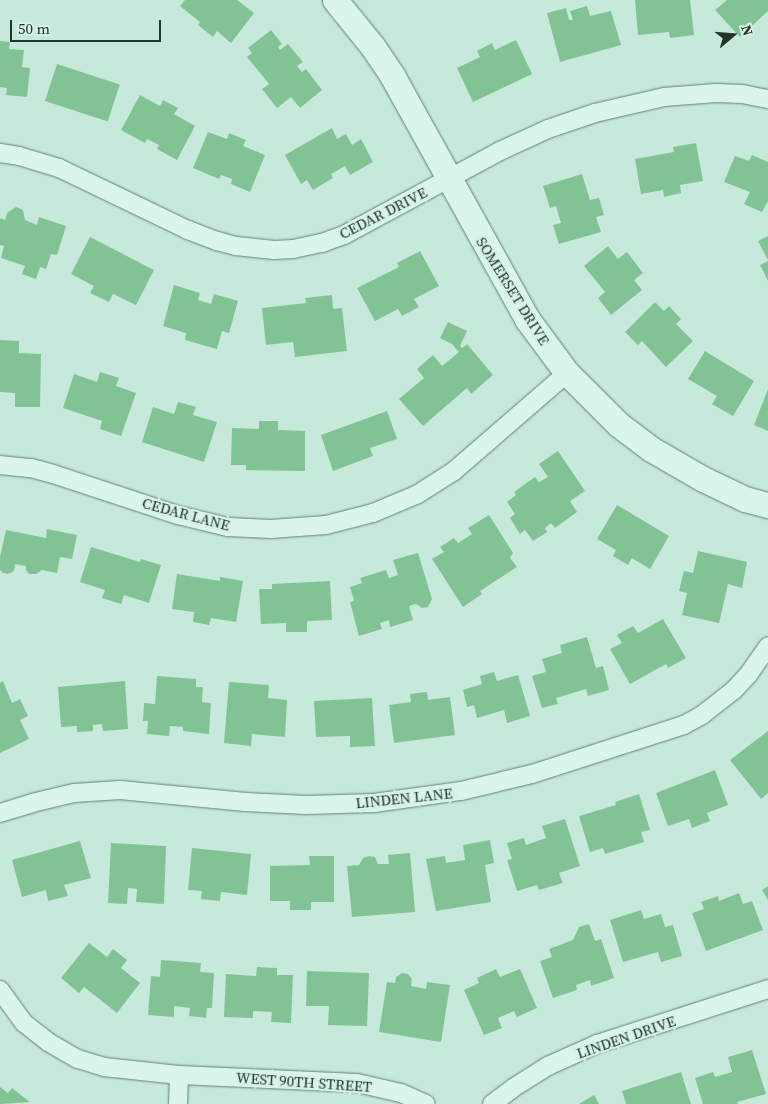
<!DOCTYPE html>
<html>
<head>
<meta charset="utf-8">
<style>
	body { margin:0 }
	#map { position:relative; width:768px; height:1104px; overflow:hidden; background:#c7e9db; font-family:"Source Serif 4",serif }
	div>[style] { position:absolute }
	.building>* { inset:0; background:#82c395; transform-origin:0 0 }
	.roads { filter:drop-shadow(0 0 1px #5f836e) drop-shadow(0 0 1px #5f836e) }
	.street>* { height:18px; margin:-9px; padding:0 9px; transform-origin:9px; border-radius:9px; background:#daf5ea }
	.secondary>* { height:25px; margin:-12.5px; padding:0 12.5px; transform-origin:12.5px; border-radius:12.5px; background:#daf5ea }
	span { translate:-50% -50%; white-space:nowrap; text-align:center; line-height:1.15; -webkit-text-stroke:4px #d6f1e6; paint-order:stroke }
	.street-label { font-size:15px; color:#213528 }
	.north { position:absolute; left:708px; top:10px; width:50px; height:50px; -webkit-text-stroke:4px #d6f1e6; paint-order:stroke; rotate:72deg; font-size:14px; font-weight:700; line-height:20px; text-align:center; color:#213528 }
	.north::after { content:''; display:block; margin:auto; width:18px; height:22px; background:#213528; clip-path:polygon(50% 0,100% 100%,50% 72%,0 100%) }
	.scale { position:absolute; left:10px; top:20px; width:151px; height:22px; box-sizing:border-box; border:2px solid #213528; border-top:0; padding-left:6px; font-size:15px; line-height:18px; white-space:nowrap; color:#213528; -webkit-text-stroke:4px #d6f1e6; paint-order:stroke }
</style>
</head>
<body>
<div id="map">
	<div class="building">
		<div style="clip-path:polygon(185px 0,237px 0,254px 13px,231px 43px,217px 31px,213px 37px,198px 25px,200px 22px,180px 6px)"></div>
		<div style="clip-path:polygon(635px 0,690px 0,694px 35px,670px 38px,669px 32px,638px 35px)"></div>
		<div style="clip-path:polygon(727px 0,768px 0,768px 11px,740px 37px,715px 10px)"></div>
		<div style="clip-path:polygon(587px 6px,590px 16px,611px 11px,621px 45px,560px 62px,547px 13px,566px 8px,569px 20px,573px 20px,570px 11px)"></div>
		<div style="clip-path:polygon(271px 30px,282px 44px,278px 47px,280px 50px,288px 44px,303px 62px,297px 66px,302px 72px,306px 69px,322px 90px,300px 108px,291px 97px,277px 108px,262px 89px,269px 84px,247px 57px,252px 53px,248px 48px)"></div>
		<div style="clip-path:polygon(516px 40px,532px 74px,473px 102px,457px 68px,480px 57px,477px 51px,492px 43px,495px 50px)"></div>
		<div style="clip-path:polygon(0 41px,10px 42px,9px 49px,24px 50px,22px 67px,30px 68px,27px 97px,6px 95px,7px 88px,0 87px)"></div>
		<div style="left:57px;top:64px;width:66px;height:39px;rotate:18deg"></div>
		<div style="clip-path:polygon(140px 95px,160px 106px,163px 100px,178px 108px,174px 114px,195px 126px,177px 160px,157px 149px,159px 145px,147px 139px,145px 143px,121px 130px)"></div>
		<div style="clip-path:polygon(332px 128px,337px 139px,346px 134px,352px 145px,361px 139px,373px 162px,350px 175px,345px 166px,331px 174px,333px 178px,313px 190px,307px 180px,301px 184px,285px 155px)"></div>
		<div style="clip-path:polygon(208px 132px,227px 139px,229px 133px,246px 140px,243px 146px,265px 155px,250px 192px,231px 184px,232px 179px,221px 175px,219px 179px,193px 168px)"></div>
		<div style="clip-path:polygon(696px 143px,703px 181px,680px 185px,681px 193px,664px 197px,663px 190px,641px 194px,635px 159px,674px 152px,673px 147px)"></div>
		<div style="clip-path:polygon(752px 155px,768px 162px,768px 201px,762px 212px,744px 204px,750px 192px,724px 182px,735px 156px,749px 161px)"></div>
		<div style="clip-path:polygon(582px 174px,590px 200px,599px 198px,604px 215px,596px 217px,601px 232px,559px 244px,553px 225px,561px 223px,556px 206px,550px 208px,543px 186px)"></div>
		<div style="clip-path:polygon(16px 207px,23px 210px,25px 220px,37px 225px,39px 217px,66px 226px,57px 255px,51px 254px,46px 269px,40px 267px,36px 279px,22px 274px,25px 266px,1px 258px,4px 246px,0 245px,0 218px,5px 220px,7px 213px)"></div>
		<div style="clip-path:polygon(768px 236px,768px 260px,758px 241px)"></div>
		<div style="clip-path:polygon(90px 237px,154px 270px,136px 305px,113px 294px,109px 302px,90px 293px,94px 286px,71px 274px)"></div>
		<div style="clip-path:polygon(608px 246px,618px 259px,627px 252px,643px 273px,634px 280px,642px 290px,611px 315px,598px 298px,605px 292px,584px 266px)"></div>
		<div style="clip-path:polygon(420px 251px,439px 286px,414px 299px,419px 307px,402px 316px,398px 309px,375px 321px,357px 288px,399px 267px,397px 263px)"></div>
		<div style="clip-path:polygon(768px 261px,768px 281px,760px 265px)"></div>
		<div style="clip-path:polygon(174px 285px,200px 293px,198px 300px,211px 304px,214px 294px,238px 301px,229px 333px,222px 331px,217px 349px,185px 340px,186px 333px,163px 326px)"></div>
		<div style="clip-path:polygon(332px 295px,333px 309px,342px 308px,347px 351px,295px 357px,293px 342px,266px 345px,262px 308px,306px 303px,305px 298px)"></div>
		<div style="clip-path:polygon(655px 302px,664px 311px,669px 306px,681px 319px,676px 324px,693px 341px,666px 367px,642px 341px,638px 345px,625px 332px)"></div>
		<div style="clip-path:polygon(448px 322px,467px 331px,460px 346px,462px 348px,467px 344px,493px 375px,471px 394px,467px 388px,423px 426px,399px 399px,424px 378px,417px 369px,433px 355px,442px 366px,459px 352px,452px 344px,440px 338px)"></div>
		<div style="clip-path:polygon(0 340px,19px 341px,19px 353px,41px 354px,40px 407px,15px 407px,15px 393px,0 392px)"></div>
		<div style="clip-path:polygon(705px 351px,754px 381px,733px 416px,712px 404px,717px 396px,688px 379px)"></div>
		<div style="clip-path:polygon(100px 372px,119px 378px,116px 386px,136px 393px,121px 436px,100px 429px,102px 421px,63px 408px,74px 374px,97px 382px)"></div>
		<div style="clip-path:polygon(768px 389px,768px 431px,754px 425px)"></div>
		<div style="clip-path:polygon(178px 402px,196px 407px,193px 415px,217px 422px,204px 462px,142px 442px,153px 407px,174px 414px)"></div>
		<div style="clip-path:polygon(387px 411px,397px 439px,370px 448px,373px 456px,333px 471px,321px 435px)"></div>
		<div style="clip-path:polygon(259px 421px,278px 421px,278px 430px,305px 431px,305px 471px,246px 470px,246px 465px,231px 465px,232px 428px,259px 429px)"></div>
		<div style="clip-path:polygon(558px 451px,585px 491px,570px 501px,577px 512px,555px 528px,551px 523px,545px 528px,547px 532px,533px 541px,525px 530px,520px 534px,510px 518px,515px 514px,507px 502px,516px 495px,514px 492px,535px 477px,539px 482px,548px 477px,539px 464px)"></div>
		<div style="clip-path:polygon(617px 505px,669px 536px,650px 569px,632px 558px,628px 565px,613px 556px,616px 550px,597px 539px)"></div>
		<div style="clip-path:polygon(489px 515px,513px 553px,510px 558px,517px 567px,480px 591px,482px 594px,463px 607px,432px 559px,444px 552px,440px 547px,454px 538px,458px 543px,472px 534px,468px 528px)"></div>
		<div style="clip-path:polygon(47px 529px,77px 535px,72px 559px,60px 557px,57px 573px,42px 570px,36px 574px,29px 574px,26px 570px,26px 566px,15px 564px,14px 571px,8px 574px,3px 573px,0 570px,0 557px,6px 530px,46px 538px)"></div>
		<div style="clip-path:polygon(91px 547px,140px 562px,141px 559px,161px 565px,149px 603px,124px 595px,121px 604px,102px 598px,105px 590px,80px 582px)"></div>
		<div style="clip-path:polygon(698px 551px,747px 562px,742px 588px,728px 584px,719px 623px,682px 615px,687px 593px,679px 591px,684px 571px,693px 573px)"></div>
		<div style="clip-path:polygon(418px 553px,432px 599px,428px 607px,422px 608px,416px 604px,409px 606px,413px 620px,390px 627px,389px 620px,380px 623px,382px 629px,359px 636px,350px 602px,354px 601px,350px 587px,362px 583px,360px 578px,386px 570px,389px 578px,398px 575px,393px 560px)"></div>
		<div style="clip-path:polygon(177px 574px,220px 581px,220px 577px,243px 581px,236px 622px,211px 618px,209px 625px,193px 622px,194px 612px,172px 609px)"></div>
		<div style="clip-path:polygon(330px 581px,332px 620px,307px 621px,307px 632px,286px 632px,286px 623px,261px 624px,259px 589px,272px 589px,272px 584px)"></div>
		<div style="clip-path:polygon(663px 619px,686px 658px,668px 668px,666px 664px,630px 684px,610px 649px,622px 643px,617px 635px,633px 626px,638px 633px)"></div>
		<div style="clip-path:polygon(587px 637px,596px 668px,603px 666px,609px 690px,588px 696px,586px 689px,556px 698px,558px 704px,542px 708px,532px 676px,546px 672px,542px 659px,562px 653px,560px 645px)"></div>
		<div style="clip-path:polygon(494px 672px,497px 681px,518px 675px,530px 716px,507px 723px,504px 710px,477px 718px,474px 705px,467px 707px,463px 690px,482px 684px,480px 676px)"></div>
		<div style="clip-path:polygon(157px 676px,196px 679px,196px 687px,203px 687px,202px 702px,211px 703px,209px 734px,183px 731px,183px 727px,170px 726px,169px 736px,147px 734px,148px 721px,143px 721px,144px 703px,155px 704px)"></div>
		<div style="clip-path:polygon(3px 681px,12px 703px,20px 699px,28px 716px,20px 720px,29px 739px,0 753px,0 683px)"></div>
		<div style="clip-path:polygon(125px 681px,128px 729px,103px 731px,102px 724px,93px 725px,93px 731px,77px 732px,77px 726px,61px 727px,58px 687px)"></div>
		<div style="clip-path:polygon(229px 682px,269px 685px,268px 698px,287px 700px,285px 737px,252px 734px,251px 746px,224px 743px)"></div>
		<div style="clip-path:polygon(427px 692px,428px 700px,450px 697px,455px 735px,394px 743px,389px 705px,411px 702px,410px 694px)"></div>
		<div style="clip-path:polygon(372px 698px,375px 746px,350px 747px,350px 736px,316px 737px,314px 701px)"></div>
		<div style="clip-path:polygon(768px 731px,768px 793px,761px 799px,730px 760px)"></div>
		<div style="clip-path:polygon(715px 770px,728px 805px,707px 813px,710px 821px,692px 828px,689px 819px,668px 826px,656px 793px)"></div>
		<div style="clip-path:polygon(639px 794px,650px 830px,641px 832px,644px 842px,605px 854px,603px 848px,590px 852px,579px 816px,616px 805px,615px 802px)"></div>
		<div style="clip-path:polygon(565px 819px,580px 866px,559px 873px,563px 883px,539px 890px,537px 885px,517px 891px,507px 860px,512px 859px,507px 843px,524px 838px,526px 845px,546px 838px,542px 826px)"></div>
		<div style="clip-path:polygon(490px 840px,494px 863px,485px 865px,491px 902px,436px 911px,426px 859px,445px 856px,446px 863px,465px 860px,463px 845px)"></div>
		<div style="clip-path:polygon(80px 841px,91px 878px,64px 885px,68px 896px,48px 901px,46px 890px,22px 897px,12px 860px)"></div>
		<div style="clip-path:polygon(111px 843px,166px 846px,164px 904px,136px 902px,137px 889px,128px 888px,127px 904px,108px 903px)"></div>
		<div style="clip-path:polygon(192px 848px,251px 854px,247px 895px,221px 892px,220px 901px,201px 899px,202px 891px,188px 890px)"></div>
		<div style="clip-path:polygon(410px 853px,415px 912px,352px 917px,347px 866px,359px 865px,363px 858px,369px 856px,375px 857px,378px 864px,389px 864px,388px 855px)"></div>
		<div style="clip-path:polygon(309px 856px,334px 856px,334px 902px,311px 902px,311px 910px,290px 910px,290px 901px,270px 901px,270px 866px,310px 865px)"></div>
		<div style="clip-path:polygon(768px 886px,768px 900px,762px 890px)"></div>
		<div style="clip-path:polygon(739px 893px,743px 904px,752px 901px,763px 930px,706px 951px,692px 913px,704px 909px,701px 902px,718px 896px,719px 901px)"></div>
		<div style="clip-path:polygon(641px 910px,644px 919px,661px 914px,665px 927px,673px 925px,682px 956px,661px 962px,658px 952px,623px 962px,610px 920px)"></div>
		<div style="clip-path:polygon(589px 924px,595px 941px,601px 939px,614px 978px,591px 986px,590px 980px,576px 985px,577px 990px,553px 998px,540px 961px,552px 957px,549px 949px,573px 940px,579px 927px)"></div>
		<div style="clip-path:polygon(89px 943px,107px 957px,113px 949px,127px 960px,121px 968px,140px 983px,117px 1013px,84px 987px,79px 993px,61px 978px)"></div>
		<div style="clip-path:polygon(161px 960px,201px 963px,200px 972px,214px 973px,212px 1008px,207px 1008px,206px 1018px,189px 1016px,190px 1008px,174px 1006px,174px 1017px,148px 1015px,151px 976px,160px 977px)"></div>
		<div style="clip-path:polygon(257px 967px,277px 968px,277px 975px,293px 975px,291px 1023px,271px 1022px,272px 1012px,253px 1011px,253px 1018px,224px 1017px,226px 974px,256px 976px)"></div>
		<div style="clip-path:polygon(496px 969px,500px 977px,520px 969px,537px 1008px,517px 1017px,514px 1011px,498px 1018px,502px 1028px,484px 1035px,464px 990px,479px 983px,477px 978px)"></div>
		<div style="clip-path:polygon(307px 971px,369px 973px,367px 1026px,328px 1025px,329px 1006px,306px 1006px)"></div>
		<div style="clip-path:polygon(402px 973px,408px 974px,412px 979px,411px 986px,426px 989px,427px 982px,450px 985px,441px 1042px,379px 1032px,387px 982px,395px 983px,396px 977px)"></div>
		<div style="clip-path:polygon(752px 1050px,766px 1094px,737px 1102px,738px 1104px,703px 1104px,695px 1078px,713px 1072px,715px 1077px,732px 1072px,728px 1057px)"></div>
		<div style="clip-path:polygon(681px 1072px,691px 1104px,626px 1104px,622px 1091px)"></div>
		<div style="clip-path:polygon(0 1087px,8px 1093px,12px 1088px,30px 1102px,0 1104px)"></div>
		<div style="clip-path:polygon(594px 1095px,599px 1104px,579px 1104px)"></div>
	</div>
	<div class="roads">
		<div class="street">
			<div style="left:0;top:153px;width:19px;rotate:9deg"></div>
			<div style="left:19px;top:156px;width:42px;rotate:16.7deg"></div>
			<div style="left:59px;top:168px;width:143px;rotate:25.7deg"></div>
			<div style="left:188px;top:230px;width:31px;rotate:21deg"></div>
			<div style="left:217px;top:241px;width:20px;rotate:15deg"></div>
			<div style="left:236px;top:246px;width:38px;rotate:6deg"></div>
			<div style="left:274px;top:250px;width:19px;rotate:-3deg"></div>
			<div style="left:293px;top:249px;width:30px;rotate:-12deg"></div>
			<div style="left:322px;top:243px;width:23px;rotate:-20deg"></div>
			<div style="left:344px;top:235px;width:177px;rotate:-28.3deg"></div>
			<div style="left:500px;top:151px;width:53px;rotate:-24.6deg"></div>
			<div style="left:548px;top:129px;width:50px;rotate:-18.8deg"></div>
			<div style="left:595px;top:113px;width:71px;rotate:-13.1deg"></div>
			<div style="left:664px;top:97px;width:52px;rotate:-4.4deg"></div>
			<div style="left:716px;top:93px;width:26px;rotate:2deg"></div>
			<div style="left:742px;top:94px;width:26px;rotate:11deg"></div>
			<div style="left:0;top:465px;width:31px;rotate:6deg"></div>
			<div style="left:31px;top:468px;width:23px;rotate:15deg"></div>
			<div style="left:53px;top:474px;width:132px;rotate:18.2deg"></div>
			<div style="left:178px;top:515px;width:51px;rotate:13.5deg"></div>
			<div style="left:228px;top:527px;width:43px;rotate:2.7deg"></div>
			<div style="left:271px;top:529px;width:55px;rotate:-4.2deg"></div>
			<div style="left:326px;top:525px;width:49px;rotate:-14.3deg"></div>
			<div style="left:373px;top:513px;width:49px;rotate:-22.9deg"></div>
			<div style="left:418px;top:494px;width:43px;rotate:-32.6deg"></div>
			<div style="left:454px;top:471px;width:150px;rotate:-40.9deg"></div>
			<div style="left:0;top:813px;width:34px;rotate:-17deg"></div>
			<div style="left:32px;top:803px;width:43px;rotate:-13.4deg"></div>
			<div style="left:74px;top:793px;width:46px;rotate:-3.7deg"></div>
			<div style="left:120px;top:790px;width:126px;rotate:5.5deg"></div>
			<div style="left:245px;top:802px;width:61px;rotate:2.8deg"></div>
			<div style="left:306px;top:805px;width:68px;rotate:-1.7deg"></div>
			<div style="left:374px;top:803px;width:88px;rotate:-7.9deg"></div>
			<div style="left:461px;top:791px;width:73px;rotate:-13.5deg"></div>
			<div style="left:532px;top:774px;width:160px;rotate:-17.9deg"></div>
			<div style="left:684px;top:725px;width:21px;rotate:-29deg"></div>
			<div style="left:702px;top:715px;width:41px;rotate:-38deg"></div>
			<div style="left:734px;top:690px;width:21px;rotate:-47deg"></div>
			<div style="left:748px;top:675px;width:35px;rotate:-55deg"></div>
			<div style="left:0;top:990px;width:41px;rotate:54deg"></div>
			<div style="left:24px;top:1023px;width:31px;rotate:38deg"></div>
			<div style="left:48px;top:1042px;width:34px;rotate:30deg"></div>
			<div style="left:78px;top:1059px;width:27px;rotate:17deg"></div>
			<div style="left:104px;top:1067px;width:75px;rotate:6.1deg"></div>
			<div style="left:179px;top:1075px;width:178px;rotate:2.6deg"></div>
			<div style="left:357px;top:1083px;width:45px;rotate:12.8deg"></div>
			<div style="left:401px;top:1093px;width:27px;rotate:24deg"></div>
			<div style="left:178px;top:1104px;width:29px;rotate:-88deg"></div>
			<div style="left:492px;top:1104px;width:26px;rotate:-37deg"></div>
			<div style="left:513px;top:1088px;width:41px;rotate:-32.2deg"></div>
			<div style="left:548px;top:1066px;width:54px;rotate:-24.2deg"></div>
			<div style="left:597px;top:1044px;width:180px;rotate:-17.8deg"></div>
		</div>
		<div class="secondary">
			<div style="left:335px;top:0;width:60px;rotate:51deg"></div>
			<div style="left:373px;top:47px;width:36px;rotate:56deg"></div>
			<div style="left:393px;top:77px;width:277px;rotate:61deg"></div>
			<div style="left:527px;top:319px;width:67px;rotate:53.5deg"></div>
			<div style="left:567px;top:373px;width:72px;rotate:45deg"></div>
			<div style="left:618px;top:424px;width:41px;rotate:37.1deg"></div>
			<div style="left:651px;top:449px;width:60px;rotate:30deg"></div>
			<div style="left:703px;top:479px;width:47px;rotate:25.5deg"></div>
			<div style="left:745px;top:499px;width:24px;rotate:15deg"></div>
		</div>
	</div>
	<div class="street-label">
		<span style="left:383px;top:213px;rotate:-27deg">CEDAR DRIVE</span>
		<span style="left:513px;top:291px;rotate:58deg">SOMERSET DRIVE</span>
		<span style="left:186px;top:514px;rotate:15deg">CEDAR LANE</span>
		<span style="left:404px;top:798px;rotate:-6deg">LINDEN LANE</span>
		<span style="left:626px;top:1037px;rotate:-19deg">LINDEN DRIVE</span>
		<span style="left:304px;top:1082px;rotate:4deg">WEST 90TH STREET</span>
	</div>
	<div class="north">N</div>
	<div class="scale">50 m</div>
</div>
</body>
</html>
